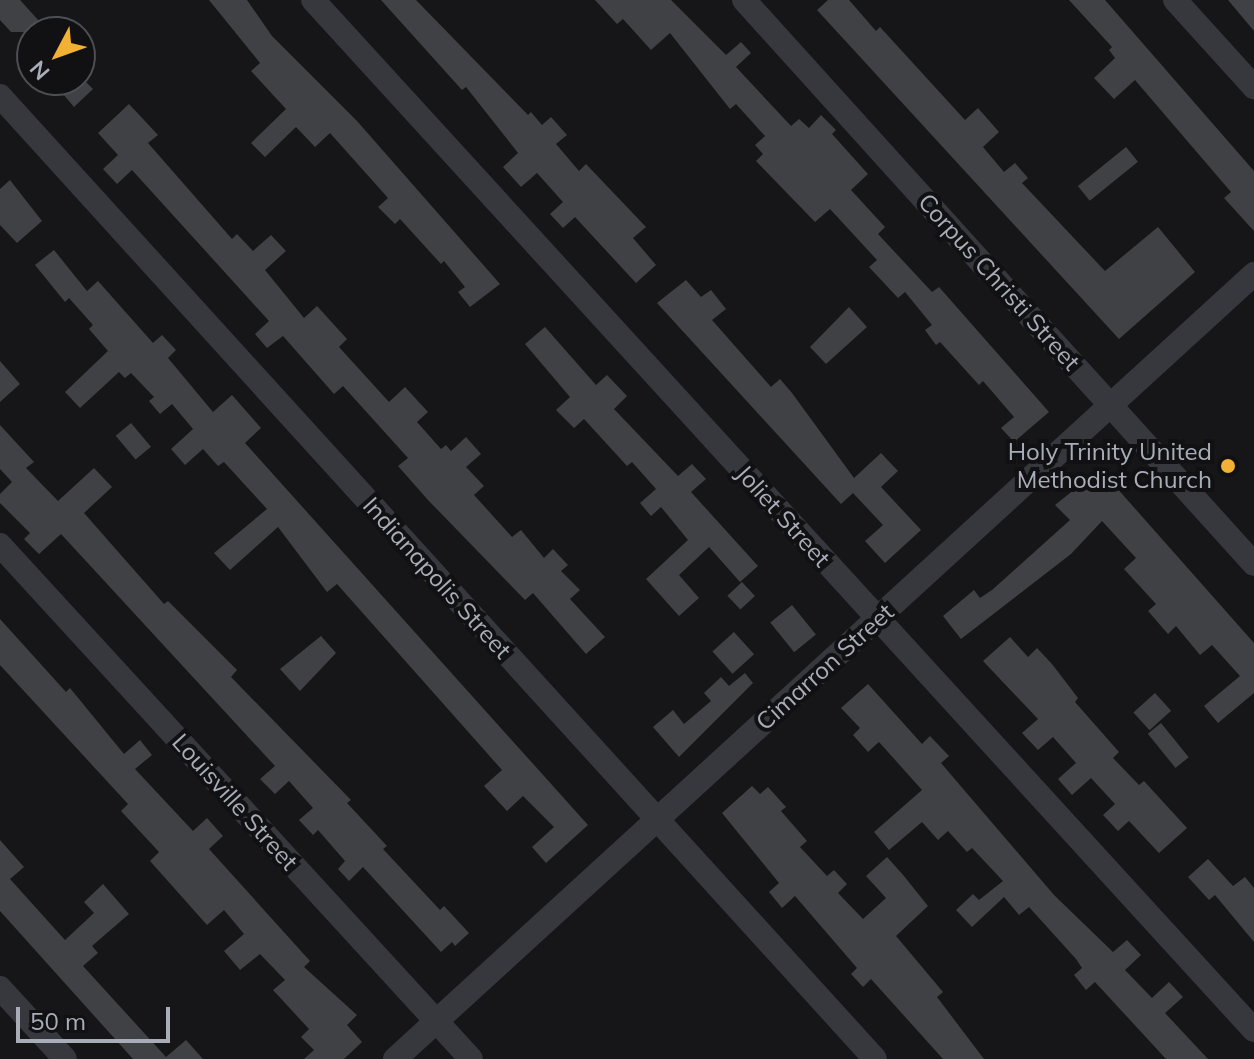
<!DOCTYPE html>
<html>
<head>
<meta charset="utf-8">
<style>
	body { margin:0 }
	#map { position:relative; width:1254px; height:1059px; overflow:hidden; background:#161618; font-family:Mulish,sans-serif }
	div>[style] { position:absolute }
	.building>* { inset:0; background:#404145; transform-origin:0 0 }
	.street>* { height:24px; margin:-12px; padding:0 12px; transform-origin:12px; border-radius:12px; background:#37383d }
	.dots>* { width:22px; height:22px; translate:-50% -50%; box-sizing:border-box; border:4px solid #111113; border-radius:50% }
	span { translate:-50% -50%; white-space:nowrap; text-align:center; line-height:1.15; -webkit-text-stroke:8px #111113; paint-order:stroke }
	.street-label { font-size:24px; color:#a8adb8 }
	.poi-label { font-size:24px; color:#a8adb8 }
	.right { translate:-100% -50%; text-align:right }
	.north { position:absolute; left:16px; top:16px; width:80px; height:80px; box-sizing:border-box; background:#111113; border:2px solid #4d4f55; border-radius:50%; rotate:229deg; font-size:22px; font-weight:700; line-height:32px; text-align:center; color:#a8adb8 }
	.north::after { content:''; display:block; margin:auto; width:28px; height:36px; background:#f2b134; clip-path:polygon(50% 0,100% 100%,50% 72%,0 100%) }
	.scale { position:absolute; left:16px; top:1007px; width:154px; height:36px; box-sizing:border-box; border:4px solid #a8adb8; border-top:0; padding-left:10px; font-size:24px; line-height:28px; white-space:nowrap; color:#a8adb8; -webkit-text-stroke:6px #111113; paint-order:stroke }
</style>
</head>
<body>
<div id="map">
	<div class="building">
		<div style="clip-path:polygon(0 0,20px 0,49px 32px,11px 32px,0 20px)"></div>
		<div style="clip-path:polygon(209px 0,247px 0,272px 36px,357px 121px,500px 284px,470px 307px,458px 292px,465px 287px,444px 261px,441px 264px,400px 219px,395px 224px,378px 207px,388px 198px,330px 133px,315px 147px,296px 127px,265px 157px,251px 143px,286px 109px,251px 71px,260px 63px)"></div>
		<div style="clip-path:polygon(381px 0,416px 0,528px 115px,531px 112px,542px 125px,551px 117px,567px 135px,556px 144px,579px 171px,586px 164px,646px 227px,633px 238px,656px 265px,636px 283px,575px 217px,563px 228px,550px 214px,563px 202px,537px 173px,521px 187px,503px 167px,518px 153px,466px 87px,462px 90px)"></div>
		<div style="clip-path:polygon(595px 0,671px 0,726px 55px,741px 42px,751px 53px,736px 67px,791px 126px,799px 119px,809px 128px,821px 115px,836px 130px,832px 134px,868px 174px,851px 190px,885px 227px,878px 234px,932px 292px,939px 287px,1049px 412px,1014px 442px,1001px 428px,1014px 417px,983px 381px,979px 385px,940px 342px,936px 345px,925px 330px,932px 325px,905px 292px,898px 298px,869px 267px,877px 260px,830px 209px,815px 222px,756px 161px,763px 154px,755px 145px,765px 136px,736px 104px,730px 109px,670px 33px,651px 50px,623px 19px,617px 24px)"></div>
		<div style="clip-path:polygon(828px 0,849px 0,876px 31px,880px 27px,965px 120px,978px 108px,999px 132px,983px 147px,1004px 172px,1015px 163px,1028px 178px,1022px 183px,1105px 271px,1158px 227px,1195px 272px,1119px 339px,817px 10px)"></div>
		<div style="clip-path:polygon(1069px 0,1105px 0,1254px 171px,1254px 231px,1224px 198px,1231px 192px,1135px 80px,1114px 99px,1094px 78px,1115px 58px,1109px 50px,1112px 47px)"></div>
		<div style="clip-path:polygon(1228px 0,1254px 0,1254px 31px)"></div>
		<div style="clip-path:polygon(51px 80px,84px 80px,93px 89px,74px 107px)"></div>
		<div style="clip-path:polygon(129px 104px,158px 135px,148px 143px,232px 239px,237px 234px,253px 251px,271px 235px,286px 251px,265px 270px,304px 318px,317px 306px,347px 339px,339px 347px,389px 402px,405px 387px,428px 412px,417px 422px,441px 449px,446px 445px,451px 451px,466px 437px,481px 454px,466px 467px,484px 486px,474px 495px,512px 537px,521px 530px,544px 558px,553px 549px,568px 565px,561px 571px,580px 590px,570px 599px,605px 637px,586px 654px,533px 593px,525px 600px,428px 500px,398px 466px,408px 458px,343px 386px,334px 394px,283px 336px,267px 348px,255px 334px,269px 321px,132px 170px,117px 184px,103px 169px,118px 155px,98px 133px)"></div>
		<div style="left:1126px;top:147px;width:19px;height:62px;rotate:51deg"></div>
		<div style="clip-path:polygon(10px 180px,42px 221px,17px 243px,0 225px,0 189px)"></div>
		<div style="clip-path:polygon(54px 250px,87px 291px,98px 281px,153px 343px,162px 335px,176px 350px,168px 358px,213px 412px,232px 395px,261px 428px,245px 443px,588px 825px,546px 863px,532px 847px,554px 827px,523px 796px,507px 811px,484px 786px,502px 770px,337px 584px,327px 592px,278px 527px,230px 570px,214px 553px,267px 509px,224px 462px,218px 466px,203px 449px,185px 465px,171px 449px,193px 429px,172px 404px,160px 414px,149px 401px,154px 397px,131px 373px,125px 378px,119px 372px,80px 408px,65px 392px,108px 351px,89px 329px,93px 325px,69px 298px,65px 302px,35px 265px)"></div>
		<div style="clip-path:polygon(686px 280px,701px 297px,711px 290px,726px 309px,712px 320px,771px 387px,780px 379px,792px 393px,854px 478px,881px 453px,898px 471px,881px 487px,921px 530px,885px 563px,865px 541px,883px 525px,853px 493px,841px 504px,657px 303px)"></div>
		<div style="clip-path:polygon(849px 307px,867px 327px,826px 364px,810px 347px)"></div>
		<div style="clip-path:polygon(545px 327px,596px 385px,607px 375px,627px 396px,614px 409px,678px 476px,692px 464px,706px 479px,691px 492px,758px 566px,740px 582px,709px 547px,679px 575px,699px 598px,679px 616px,646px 579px,688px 540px,661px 507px,651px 516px,640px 503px,656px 489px,632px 462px,627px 466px,584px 419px,574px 428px,556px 410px,570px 397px,525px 344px)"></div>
		<div style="clip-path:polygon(0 361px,20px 384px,0 402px)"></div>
		<div style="left:131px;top:423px;width:31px;height:20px;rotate:50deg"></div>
		<div style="clip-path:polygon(0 425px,34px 462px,26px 468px,58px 501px,94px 468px,112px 487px,84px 513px,164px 604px,168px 601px,237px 670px,231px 677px,351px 800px,347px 803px,387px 846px,383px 849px,440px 910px,444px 906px,469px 933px,455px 946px,452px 942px,441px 952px,363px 867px,349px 881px,338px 869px,345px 861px,318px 830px,313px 835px,299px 820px,313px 808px,289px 781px,275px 794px,260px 779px,275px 766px,61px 534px,39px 554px,24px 539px,30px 533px,0 503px,0 494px,12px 482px,0 469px)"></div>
		<div style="clip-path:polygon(1100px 469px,1254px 643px,1254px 693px,1218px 723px,1204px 706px,1240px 676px,1212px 645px,1200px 655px,1176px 626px,1168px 634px,1148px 611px,1156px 604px,1124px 569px,1136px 558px,1102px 521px,1071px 554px,961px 639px,943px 616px,974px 590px,980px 598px,992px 590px,1070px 520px,1055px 505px)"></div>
		<div style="left:742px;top:582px;width:19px;height:20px;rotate:47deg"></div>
		<div style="left:792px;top:605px;width:38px;height:28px;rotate:51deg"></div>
		<div style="clip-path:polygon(0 619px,66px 692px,70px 688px,124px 754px,140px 740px,152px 755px,135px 769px,193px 831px,207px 818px,223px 836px,209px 849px,310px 961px,304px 967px,357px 1015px,347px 1025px,362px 1042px,344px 1059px,304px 1059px,314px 1050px,301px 1037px,309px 1029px,273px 990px,285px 980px,260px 954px,240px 970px,224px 951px,244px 934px,224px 910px,207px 925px,150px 861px,159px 852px,121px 811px,128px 804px,0 665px)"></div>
		<div style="left:734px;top:632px;width:30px;height:29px;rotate:48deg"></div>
		<div style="clip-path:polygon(321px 636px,336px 653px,300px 691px,280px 669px)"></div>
		<div style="clip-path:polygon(1010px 637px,1028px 657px,1037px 648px,1052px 664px,1078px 698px,1075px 702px,1119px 752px,1113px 758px,1139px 785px,1144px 781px,1187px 828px,1159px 853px,1129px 821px,1118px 831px,1103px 815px,1115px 804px,1091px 778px,1072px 795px,1058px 779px,1076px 763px,1053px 737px,1038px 750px,1022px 733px,1038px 719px,983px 661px)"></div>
		<div style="clip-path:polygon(745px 673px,753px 683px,679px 757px,653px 727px,673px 710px,684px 724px,711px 701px,704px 693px,721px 677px,729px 686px)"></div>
		<div style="clip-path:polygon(868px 684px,922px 744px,930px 736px,949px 756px,941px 763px,1054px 895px,1113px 952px,1127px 940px,1141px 955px,1125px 970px,1152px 998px,1169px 982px,1183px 997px,1165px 1013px,1208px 1059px,1166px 1059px,1095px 982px,1086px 990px,1074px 975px,1082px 968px,1076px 959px,1029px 907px,1019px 915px,1004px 897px,972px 927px,956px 910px,973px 894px,979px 900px,1003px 881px,972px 848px,967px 852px,948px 831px,938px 840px,922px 822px,889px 850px,874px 832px,922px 790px,879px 742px,868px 752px,853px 735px,860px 728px,841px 708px)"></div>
		<div style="left:1155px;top:693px;width:24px;height:29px;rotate:48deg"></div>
		<div style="left:1161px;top:723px;width:44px;height:17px;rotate:51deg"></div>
		<div style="clip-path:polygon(752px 786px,760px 794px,768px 787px,786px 807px,781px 811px,807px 841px,800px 847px,827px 876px,834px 870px,847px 884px,838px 893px,863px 919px,886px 898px,866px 876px,887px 857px,904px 876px,928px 906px,896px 936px,943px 992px,937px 997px,984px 1059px,943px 1059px,871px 979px,863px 987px,851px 974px,857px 968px,795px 896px,782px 908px,769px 892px,779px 883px,722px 813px)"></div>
		<div style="clip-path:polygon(0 840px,24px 867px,10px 879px,65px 940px,94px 913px,84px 902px,103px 884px,129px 914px,92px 946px,98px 953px,83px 966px,166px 1057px,186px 1040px,203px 1059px,133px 1059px,0 911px)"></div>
		<div style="clip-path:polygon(1208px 859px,1233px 886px,1245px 877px,1254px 888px,1254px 942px,1215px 895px,1209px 900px,1188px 877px)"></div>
	</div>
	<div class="street">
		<div style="left:313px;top:0;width:1395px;rotate:47.59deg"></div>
		<div style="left:744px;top:0;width:760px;rotate:47.88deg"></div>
		<div style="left:1175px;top:0;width:118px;rotate:47.8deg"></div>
		<div style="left:0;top:96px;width:1301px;rotate:47.74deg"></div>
		<div style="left:0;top:545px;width:697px;rotate:47.5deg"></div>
		<div style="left:0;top:988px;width:96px;rotate:47.5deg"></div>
		<div style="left:395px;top:1059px;width:1164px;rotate:-42.42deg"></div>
	</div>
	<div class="dots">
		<div style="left:1228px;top:466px;background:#f2b134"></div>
	</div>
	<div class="street-label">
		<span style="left:999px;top:282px;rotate:48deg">Corpus Christi Street</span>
		<span style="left:783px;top:516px;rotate:48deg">Joliet Street</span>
		<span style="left:437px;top:578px;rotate:48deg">Indianapolis Street</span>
		<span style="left:825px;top:667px;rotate:-42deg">Cimarron Street</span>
		<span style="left:235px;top:802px;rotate:48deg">Louisville Street</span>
	</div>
	<div class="poi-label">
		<span class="right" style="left:1212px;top:466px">Holy Trinity United<br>Methodist Church</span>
	</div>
	<div class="north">N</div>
	<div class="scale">50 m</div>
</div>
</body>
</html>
